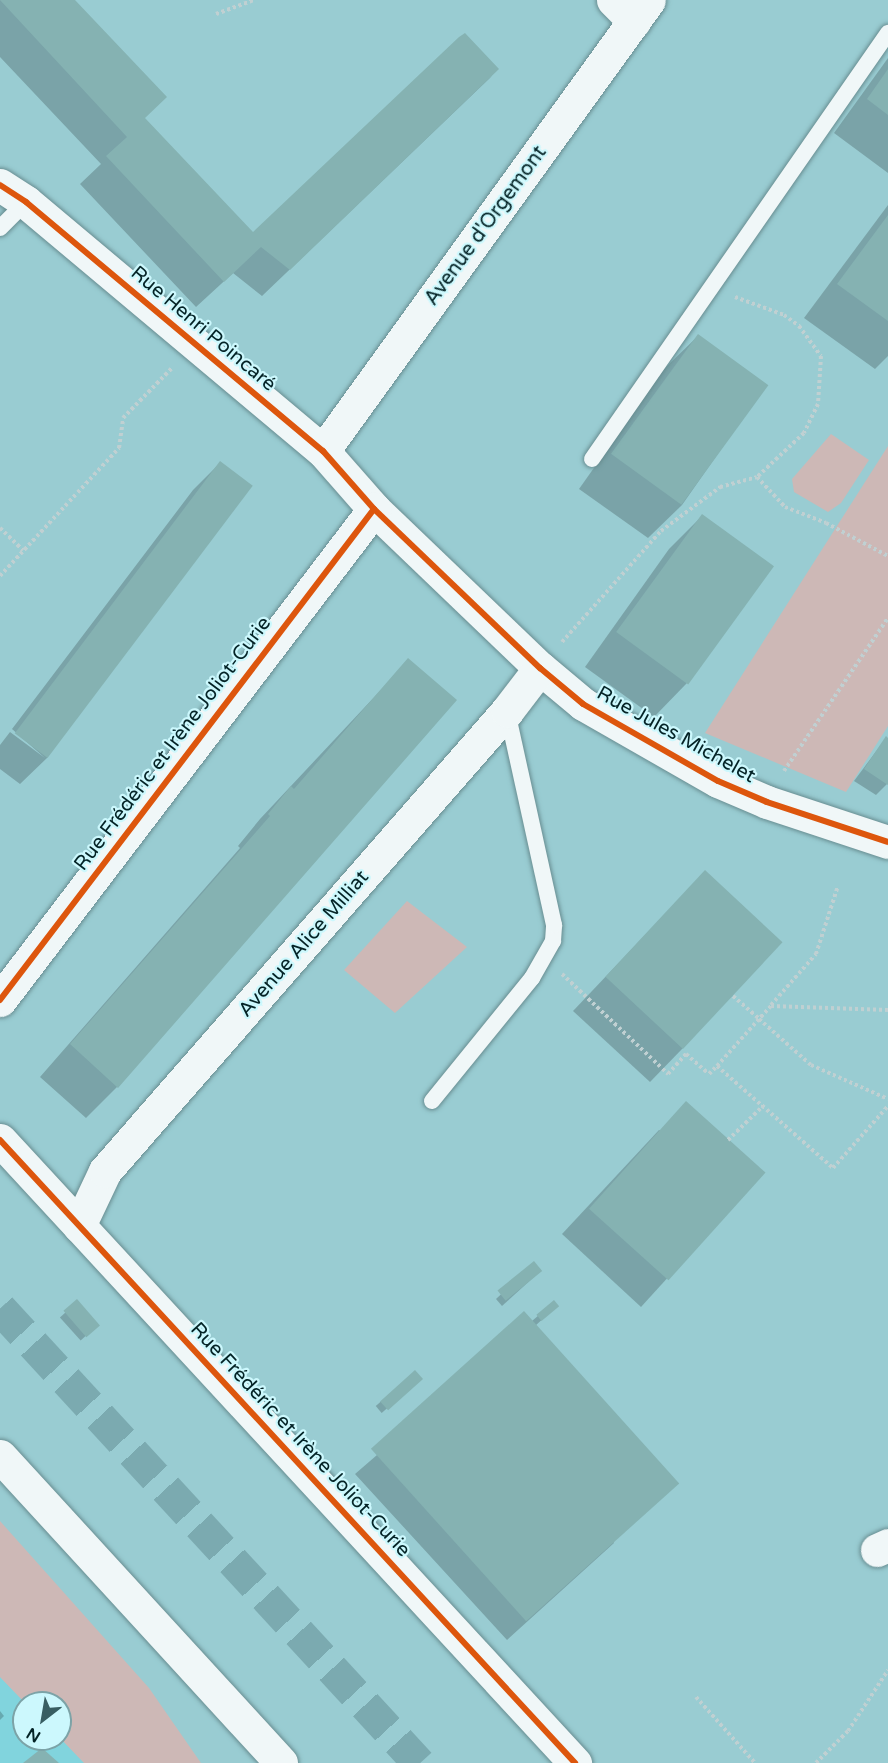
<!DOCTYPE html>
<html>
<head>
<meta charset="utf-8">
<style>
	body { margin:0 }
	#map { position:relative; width:888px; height:1763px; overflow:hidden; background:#99ccd2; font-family:"Varela Round",sans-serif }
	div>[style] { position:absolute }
	.built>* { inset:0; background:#81d4dd }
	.green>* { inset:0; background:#cdb8b6 }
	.shadow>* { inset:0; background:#0003; transform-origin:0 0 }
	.building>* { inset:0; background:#85b2b2; transform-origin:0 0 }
	.motorway-tunnel>* { height:33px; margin-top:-16.5px; transform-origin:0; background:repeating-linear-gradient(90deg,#7baab0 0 33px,transparent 0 49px) }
	.path>* { height:4px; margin-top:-2px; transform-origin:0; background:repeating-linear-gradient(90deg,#c0d0d2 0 3px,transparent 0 6px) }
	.roads { filter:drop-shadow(0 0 2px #688d91) drop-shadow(0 0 2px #688d91) }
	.service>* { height:16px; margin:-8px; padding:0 8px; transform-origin:8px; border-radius:8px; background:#f0f7f8 }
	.minor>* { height:33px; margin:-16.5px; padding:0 16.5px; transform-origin:16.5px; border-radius:16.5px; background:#f0f7f8 }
	.motorway>* { height:33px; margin:-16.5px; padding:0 16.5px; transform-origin:16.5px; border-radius:16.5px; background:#f0f7f8 }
	.cycleway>* { height:6px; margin:-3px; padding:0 3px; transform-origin:3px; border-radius:3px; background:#dd560d }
	span { translate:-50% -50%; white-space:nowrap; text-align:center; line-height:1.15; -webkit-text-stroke:4.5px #ccf8fd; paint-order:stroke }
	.street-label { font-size:20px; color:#042326 }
	.north { position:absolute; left:12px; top:1691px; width:60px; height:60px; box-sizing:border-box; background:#ccf8fd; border:2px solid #7ca3a7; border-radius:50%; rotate:211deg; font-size:16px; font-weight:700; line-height:24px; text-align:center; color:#042326 }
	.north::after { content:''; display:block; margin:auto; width:21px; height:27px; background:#385e62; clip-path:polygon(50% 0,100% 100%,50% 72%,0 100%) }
</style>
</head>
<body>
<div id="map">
	<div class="built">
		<div style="clip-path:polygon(0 1677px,25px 1703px,24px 1739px,60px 1738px,84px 1763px,0 1763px)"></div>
	</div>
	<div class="green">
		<div style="clip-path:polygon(831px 434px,869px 460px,841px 503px,828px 512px,794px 492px,792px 479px)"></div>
		<div style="clip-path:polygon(888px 446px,888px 726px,846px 792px,705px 733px)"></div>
		<div style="clip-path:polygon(407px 901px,467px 947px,395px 1013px,344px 970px)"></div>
		<div style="clip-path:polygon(0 1521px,149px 1688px,201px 1763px,84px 1763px,60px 1738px,60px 1703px,25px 1703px,0 1677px)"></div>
	</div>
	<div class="shadow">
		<div style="clip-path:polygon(0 0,73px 0,144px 119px,253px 234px,492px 76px,262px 296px,233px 273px,196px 307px,80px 184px,101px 164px,0 57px)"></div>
		<div style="clip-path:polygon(888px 58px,888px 173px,834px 133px)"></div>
		<div style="clip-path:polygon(888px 205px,888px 356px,875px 369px,804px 318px)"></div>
		<div style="clip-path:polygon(698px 336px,766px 385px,682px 505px,648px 538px,579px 489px,664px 369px)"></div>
		<div style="clip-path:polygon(220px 463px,47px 758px,20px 784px,0 769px,0 745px,10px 732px,45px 758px,12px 729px,193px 490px)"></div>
		<div style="clip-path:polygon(702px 516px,687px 683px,654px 717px,585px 667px,669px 549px)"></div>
		<div style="clip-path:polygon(409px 660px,117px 1087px,86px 1118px,40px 1077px,240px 848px,238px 846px,260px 819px)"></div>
		<div style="clip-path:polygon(886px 738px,888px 783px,876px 795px,854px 781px)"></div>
		<div style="clip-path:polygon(705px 872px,683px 1048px,650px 1082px,573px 1011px)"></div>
		<div style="clip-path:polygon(659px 1130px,763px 1173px,641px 1307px,562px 1234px)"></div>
		<div style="clip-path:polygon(534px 1263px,535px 1276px,502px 1306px,496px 1299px)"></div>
		<div style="left:77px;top:1302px;width:31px;height:23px;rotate:48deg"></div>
		<div style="clip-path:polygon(554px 1302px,557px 1306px,535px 1326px,614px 1543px,507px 1640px,355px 1474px)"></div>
		<div style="left:415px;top:1372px;width:9px;height:52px;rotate:49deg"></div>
		<div style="clip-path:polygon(0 1711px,4px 1716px,0 1720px)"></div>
	</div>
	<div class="building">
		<div style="clip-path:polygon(0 0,75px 0,167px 97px,145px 118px,253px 232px,459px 37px,465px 33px,499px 69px,290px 270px,261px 247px,224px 282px,106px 156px,127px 137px)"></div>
		<div style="clip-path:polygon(888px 69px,888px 115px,867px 99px)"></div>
		<div style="clip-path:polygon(888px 215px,888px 321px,837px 284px)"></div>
		<div style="left:698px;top:334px;width:87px;height:148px;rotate:36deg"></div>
		<div style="left:220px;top:461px;width:41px;height:341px;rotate:37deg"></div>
		<div style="left:702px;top:514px;width:89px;height:146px;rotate:36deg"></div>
		<div style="clip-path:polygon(408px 658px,457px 700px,118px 1088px,70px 1044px,270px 816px,268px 814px,291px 786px,294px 789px)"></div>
		<div style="clip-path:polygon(886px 736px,888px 738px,888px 785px,864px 769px)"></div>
		<div style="left:705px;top:870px;width:106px;height:146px;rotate:43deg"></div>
		<div style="left:686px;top:1101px;width:107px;height:145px;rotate:42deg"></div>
		<div style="left:534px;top:1261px;width:13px;height:47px;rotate:51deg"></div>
		<div style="left:77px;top:1299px;width:35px;height:18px;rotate:49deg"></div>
		<div style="left:554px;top:1300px;width:8px;height:23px;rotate:50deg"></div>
		<div style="left:524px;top:1311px;width:232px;height:206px;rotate:48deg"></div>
		<div style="left:415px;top:1370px;width:12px;height:47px;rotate:48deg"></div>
		<div style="clip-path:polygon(42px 1748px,59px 1763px,23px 1763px)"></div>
	</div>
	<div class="motorway-tunnel">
		<div style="left:0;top:1308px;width:619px;rotate:47.36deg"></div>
	</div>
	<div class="path">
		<div style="left:216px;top:14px;width:40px;rotate:-20.2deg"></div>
		<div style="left:735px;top:297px;width:52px;rotate:20.2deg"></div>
		<div style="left:784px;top:315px;width:19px;rotate:36deg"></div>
		<div style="left:799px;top:326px;width:37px;rotate:54deg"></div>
		<div style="left:821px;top:356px;width:48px;rotate:93.6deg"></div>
		<div style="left:818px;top:404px;width:32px;rotate:116deg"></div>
		<div style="left:804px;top:433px;width:64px;rotate:136.9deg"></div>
		<div style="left:757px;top:477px;width:41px;rotate:47deg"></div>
		<div style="left:785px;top:507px;width:44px;rotate:21.3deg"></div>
		<div style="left:826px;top:523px;width:70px;rotate:28deg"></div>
		<div style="left:0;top:528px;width:32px;rotate:44deg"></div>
		<div style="left:0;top:576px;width:175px;rotate:-47.1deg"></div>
		<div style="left:119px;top:448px;width:30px;rotate:-82deg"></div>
		<div style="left:123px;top:418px;width:70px;rotate:-45.6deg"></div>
		<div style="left:562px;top:642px;width:149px;rotate:-48.3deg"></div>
		<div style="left:661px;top:531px;width:74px;rotate:-36.7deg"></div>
		<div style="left:720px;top:487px;width:38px;rotate:-15deg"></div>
		<div style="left:784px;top:771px;width:185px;rotate:-55.8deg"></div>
		<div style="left:562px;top:974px;width:146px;rotate:43.3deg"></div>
		<div style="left:668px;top:1074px;width:27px;rotate:-48deg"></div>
		<div style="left:686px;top:1054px;width:30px;rotate:41deg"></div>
		<div style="left:709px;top:1074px;width:11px;rotate:-45deg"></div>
		<div style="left:733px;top:996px;width:35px;rotate:41deg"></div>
		<div style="left:759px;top:1019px;width:63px;rotate:131.8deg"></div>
		<div style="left:717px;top:1066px;width:154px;rotate:41.3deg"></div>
		<div style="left:833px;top:1168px;width:83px;rotate:-48.4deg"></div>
		<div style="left:771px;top:1005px;width:68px;rotate:-48.6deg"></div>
		<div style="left:816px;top:954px;width:71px;rotate:-72.1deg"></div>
		<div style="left:888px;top:1010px;width:117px;rotate:-178deg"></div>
		<div style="left:771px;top:1006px;width:18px;rotate:133deg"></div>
		<div style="left:759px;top:1019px;width:69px;rotate:41.5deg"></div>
		<div style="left:811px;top:1065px;width:84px;rotate:23.8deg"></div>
		<div style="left:728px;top:1140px;width:49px;rotate:-44.2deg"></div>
		<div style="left:696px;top:1697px;width:89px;rotate:48.2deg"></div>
		<div style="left:816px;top:1763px;width:45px;rotate:-45deg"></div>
		<div style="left:848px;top:1731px;width:73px;rotate:-56.7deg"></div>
	</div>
	<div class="roads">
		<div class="service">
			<div style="left:0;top:228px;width:37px;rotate:-45deg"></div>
			<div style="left:592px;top:459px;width:519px;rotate:-55.21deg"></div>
			<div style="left:432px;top:1101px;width:159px;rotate:-50.9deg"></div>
			<div style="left:532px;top:978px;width:43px;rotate:-60.4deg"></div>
			<div style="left:553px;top:941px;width:16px;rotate:-86deg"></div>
			<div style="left:554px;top:925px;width:219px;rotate:-102.4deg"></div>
		</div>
		<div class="minor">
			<div style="left:613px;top:0;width:30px;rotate:45deg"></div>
			<div style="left:0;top:185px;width:31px;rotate:33deg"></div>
			<div style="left:26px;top:202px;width:388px;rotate:40deg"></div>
			<div style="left:323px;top:451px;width:77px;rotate:48.7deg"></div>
			<div style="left:374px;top:509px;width:230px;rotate:43.8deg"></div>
			<div style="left:540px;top:668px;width:56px;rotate:39.9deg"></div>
			<div style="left:583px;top:704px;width:155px;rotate:29.7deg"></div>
			<div style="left:718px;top:781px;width:53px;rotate:23.2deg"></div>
			<div style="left:767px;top:802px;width:127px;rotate:18.3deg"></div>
			<div style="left:323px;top:451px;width:556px;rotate:-54.14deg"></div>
			<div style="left:0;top:1000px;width:617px;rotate:-52.7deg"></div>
			<div style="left:0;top:1140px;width:848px;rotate:47.29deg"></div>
			<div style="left:79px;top:1226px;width:61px;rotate:-64.7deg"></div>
			<div style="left:105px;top:1171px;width:611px;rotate:-48.85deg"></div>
			<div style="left:507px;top:711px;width:54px;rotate:-52.5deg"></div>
			<div style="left:877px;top:1550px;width:12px;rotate:-24deg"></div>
		</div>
		<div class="motorway">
			<div style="left:0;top:1456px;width:416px;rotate:47.5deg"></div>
		</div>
	</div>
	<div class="cycleway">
		<div style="left:0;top:185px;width:31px;rotate:33deg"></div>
		<div style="left:26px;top:202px;width:388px;rotate:40deg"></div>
		<div style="left:323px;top:451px;width:77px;rotate:48.7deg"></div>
		<div style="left:374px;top:509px;width:230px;rotate:43.8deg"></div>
		<div style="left:540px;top:668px;width:56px;rotate:39.9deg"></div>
		<div style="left:583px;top:704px;width:155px;rotate:29.7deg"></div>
		<div style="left:718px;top:781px;width:53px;rotate:23.2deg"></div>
		<div style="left:767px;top:802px;width:127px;rotate:18.3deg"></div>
		<div style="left:0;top:1000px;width:617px;rotate:-52.7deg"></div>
		<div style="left:0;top:1140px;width:848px;rotate:47.29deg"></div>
	</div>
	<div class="street-label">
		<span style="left:486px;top:226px;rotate:-54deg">Avenue d'Orgemont</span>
		<span style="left:203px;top:329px;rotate:40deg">Rue Henri Poincaré</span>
		<span style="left:676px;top:735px;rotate:29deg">Rue Jules Michelet</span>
		<span style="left:173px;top:744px;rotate:-53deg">Rue Frédéric et Irène Joliot-Curie</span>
		<span style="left:304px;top:944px;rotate:-49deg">Avenue Alice Milliat</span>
		<span style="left:300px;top:1440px;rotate:47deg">Rue Frédéric et Irène Joliot-Curie</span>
	</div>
	<div class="north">N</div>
</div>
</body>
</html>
